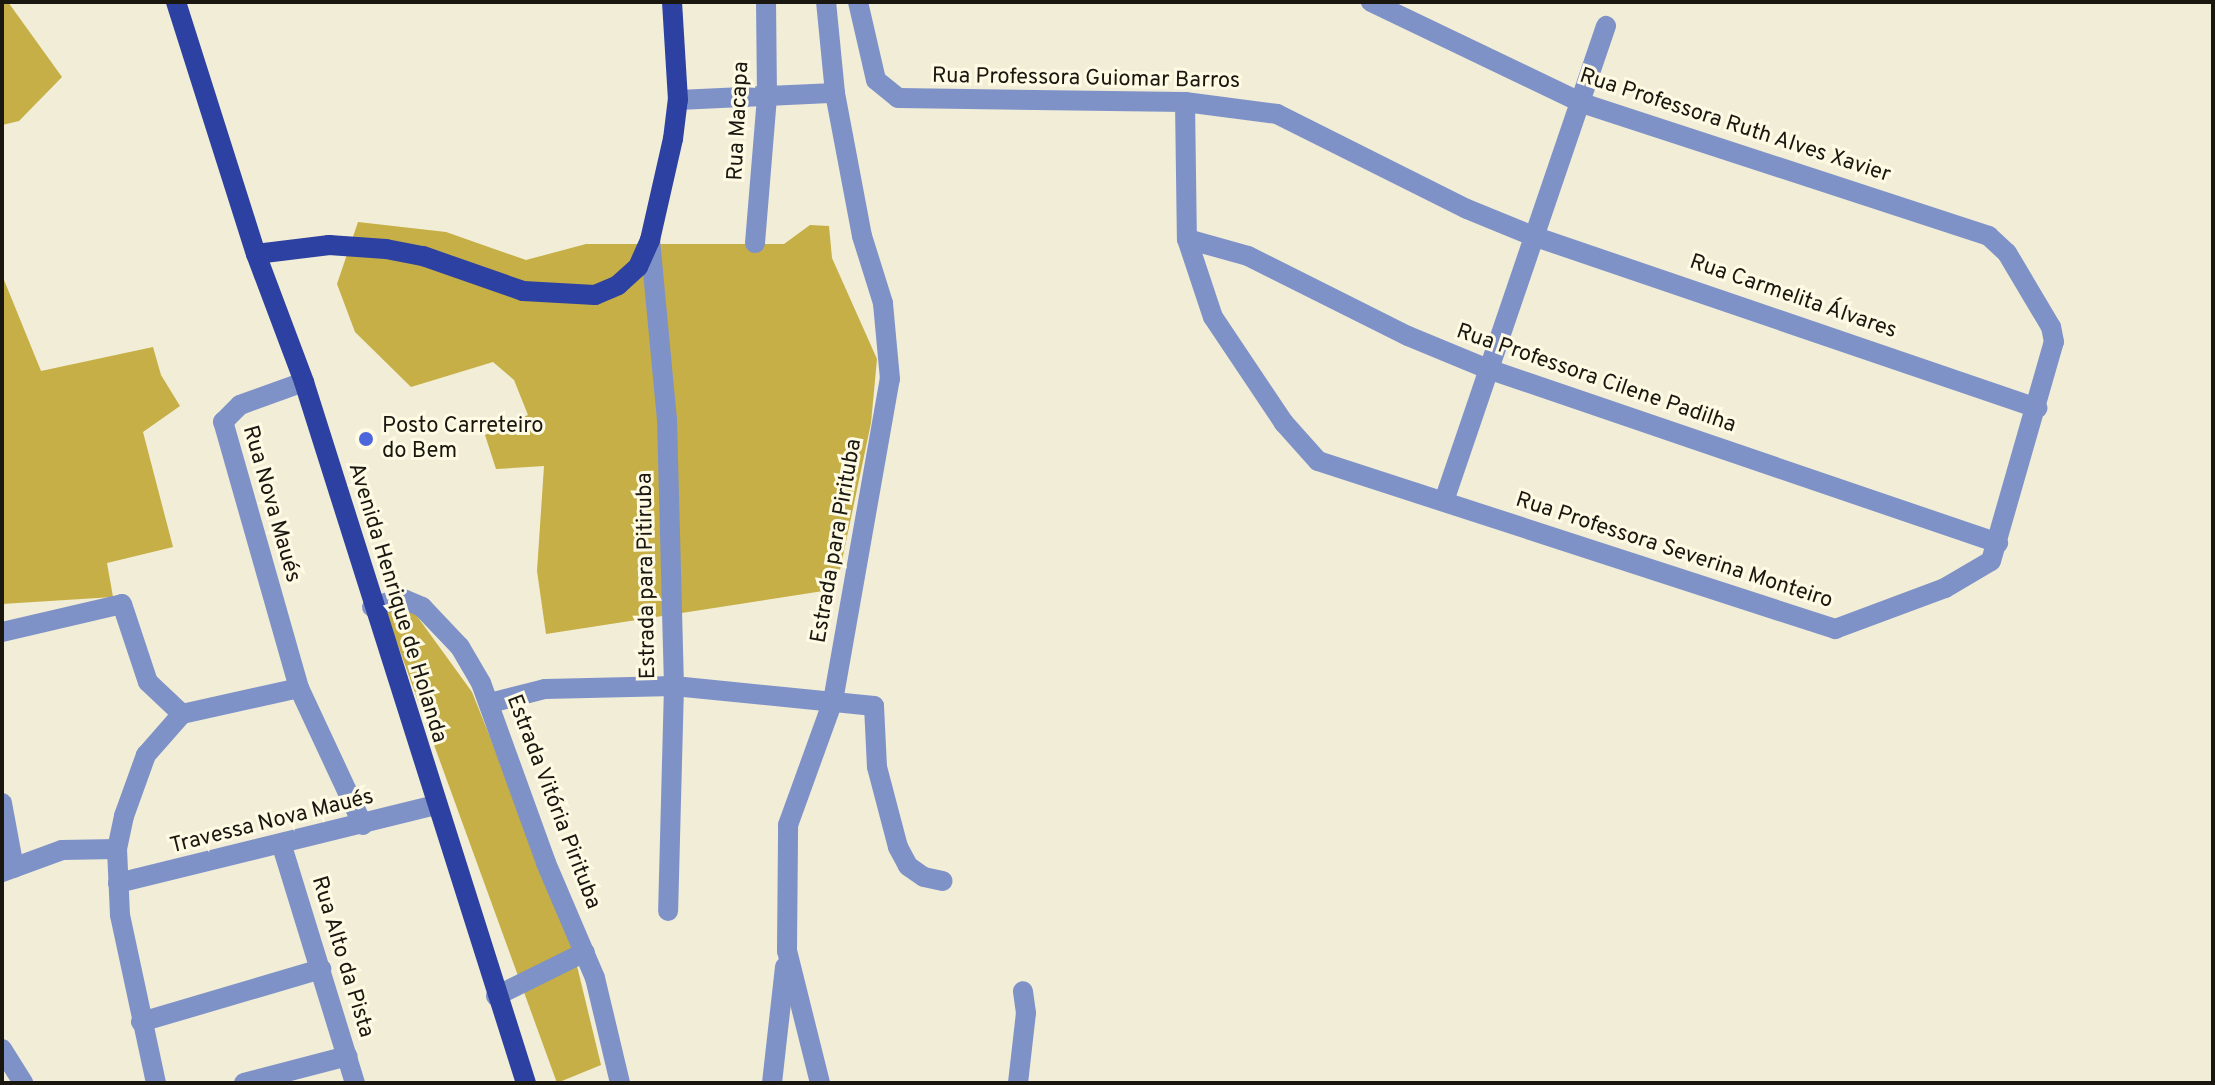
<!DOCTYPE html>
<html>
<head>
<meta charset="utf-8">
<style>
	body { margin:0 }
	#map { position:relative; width:2215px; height:1085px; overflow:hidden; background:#f1edd7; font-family:Overpass,sans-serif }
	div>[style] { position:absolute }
	.forest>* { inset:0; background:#c5af46 }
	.minor>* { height:20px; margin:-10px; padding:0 10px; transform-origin:10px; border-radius:10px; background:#7f92c8 }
	.major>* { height:20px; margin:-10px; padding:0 10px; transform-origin:10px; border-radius:10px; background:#2d41a2 }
	.dots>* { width:22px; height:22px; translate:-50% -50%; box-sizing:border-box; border:4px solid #fefae4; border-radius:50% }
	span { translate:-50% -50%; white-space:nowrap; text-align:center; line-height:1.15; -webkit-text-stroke:6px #fefae4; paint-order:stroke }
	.street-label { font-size:22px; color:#191710 }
	.poi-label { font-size:22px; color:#191710 }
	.left { translate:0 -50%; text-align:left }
	.frame { position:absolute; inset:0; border:4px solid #191710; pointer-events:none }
</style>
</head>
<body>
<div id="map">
	<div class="forest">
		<div style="clip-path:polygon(2px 2px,8px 2px,62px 77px,19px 121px,2px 125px)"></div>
		<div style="clip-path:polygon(358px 222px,446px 232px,526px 260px,586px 244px,784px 244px,810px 225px,829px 226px,832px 258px,877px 359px,871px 423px,836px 589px,546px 634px,537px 571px,544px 466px,496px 469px,485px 435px,528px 415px,514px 380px,493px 362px,411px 387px,355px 332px,337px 284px)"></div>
		<div style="clip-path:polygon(2px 275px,41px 371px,153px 347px,161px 375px,180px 406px,143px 432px,173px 547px,107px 563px,113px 597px,2px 604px)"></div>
		<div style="clip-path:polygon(406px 601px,472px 692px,570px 937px,601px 1065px,557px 1083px,385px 610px)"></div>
	</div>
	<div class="minor">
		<div style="left:858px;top:2px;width:80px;rotate:77deg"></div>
		<div style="left:876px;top:80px;width:28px;rotate:39deg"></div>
		<div style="left:898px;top:98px;width:287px;rotate:0.8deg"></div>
		<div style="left:1185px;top:102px;width:93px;rotate:7.4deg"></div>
		<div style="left:1277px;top:114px;width:212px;rotate:26.6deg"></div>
		<div style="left:1467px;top:209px;width:71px;rotate:22.2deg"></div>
		<div style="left:1533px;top:236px;width:533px;rotate:18.84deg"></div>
		<div style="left:678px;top:100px;width:157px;rotate:-2.6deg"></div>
		<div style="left:1185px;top:102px;width:137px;rotate:89.2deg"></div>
		<div style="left:1187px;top:239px;width:82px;rotate:71.6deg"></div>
		<div style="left:1213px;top:317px;width:128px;rotate:56.2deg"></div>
		<div style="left:1284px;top:423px;width:51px;rotate:48.2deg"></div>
		<div style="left:1318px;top:461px;width:544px;rotate:18deg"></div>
		<div style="left:1835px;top:629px;width:117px;rotate:-20.4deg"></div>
		<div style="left:1945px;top:588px;width:53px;rotate:-30.4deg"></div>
		<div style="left:1991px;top:561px;width:228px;rotate:-74deg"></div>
		<div style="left:2054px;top:342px;width:15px;rotate:-101deg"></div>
		<div style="left:2051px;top:327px;width:86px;rotate:-120.7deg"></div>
		<div style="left:2007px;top:253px;width:25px;rotate:-137deg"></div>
		<div style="left:1989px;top:236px;width:430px;rotate:-161.9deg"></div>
		<div style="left:1580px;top:102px;width:232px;rotate:-154.4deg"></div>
		<div style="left:1187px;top:239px;width:63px;rotate:15.6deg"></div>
		<div style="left:1248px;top:256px;width:179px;rotate:26.6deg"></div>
		<div style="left:1408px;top:336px;width:87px;rotate:22.4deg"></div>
		<div style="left:1488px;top:369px;width:539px;rotate:18.84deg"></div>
		<div style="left:650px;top:240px;width:180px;rotate:84.6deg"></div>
		<div style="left:667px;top:419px;width:267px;rotate:88.5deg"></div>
		<div style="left:674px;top:686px;width:225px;rotate:91.5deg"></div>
		<div style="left:755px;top:243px;width:147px;rotate:-85.3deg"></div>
		<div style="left:767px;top:96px;width:94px;rotate:-90.6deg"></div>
		<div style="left:1444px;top:501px;width:502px;rotate:-71.17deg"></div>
		<div style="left:372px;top:607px;width:30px;rotate:-17deg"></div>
		<div style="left:401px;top:598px;width:23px;rotate:23deg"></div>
		<div style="left:422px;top:607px;width:55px;rotate:46.5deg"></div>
		<div style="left:460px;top:647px;width:42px;rotate:59.7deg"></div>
		<div style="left:481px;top:683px;width:191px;rotate:70.1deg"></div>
		<div style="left:546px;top:863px;width:125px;rotate:66.9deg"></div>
		<div style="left:595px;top:978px;width:108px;rotate:76.6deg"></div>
		<div style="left:2px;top:632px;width:123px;rotate:-13.1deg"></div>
		<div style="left:122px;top:604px;width:82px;rotate:71.6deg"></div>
		<div style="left:148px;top:682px;width:47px;rotate:43.3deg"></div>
		<div style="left:299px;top:688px;width:151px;rotate:65deg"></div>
		<div style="left:490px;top:703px;width:57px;rotate:-14.3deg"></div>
		<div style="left:545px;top:689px;width:129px;rotate:-1.3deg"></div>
		<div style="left:674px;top:686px;width:201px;rotate:5.7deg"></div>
		<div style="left:874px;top:706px;width:61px;rotate:87.2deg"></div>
		<div style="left:877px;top:767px;width:83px;rotate:75.3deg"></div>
		<div style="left:898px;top:847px;width:21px;rotate:62deg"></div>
		<div style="left:908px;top:866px;width:19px;rotate:35deg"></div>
		<div style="left:924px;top:877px;width:19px;rotate:12deg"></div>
		<div style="left:2px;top:803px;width:66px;rotate:79.5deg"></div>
		<div style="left:282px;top:846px;width:248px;rotate:72.9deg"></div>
		<div style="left:2px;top:872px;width:64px;rotate:-20.1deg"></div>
		<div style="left:62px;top:850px;width:55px;rotate:-1deg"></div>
		<div style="left:118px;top:883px;width:327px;rotate:-13.8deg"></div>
		<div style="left:496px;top:996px;width:99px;rotate:-26.3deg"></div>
		<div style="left:141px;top:1022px;width:188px;rotate:-16.4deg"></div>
		<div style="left:2px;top:1049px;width:40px;rotate:58deg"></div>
		<div style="left:156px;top:1083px;width:172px;rotate:-102.1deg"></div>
		<div style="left:120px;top:915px;width:66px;rotate:-92.6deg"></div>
		<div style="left:117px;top:849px;width:34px;rotate:-78deg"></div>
		<div style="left:124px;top:816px;width:65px;rotate:-70.2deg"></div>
		<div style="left:146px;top:755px;width:55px;rotate:-48.7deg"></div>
		<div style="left:182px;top:714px;width:120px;rotate:-12.5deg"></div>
		<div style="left:299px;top:688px;width:277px;rotate:-105.9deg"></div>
		<div style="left:223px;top:422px;width:24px;rotate:-45deg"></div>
		<div style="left:240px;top:405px;width:68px;rotate:-19.8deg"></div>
		<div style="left:244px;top:1083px;width:107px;rotate:-14.6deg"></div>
		<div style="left:772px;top:1083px;width:117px;rotate:-83.6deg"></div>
		<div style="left:820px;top:1083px;width:136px;rotate:-104deg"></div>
		<div style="left:787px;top:951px;width:126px;rotate:-89.5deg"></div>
		<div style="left:788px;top:825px;width:132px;rotate:-70.1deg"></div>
		<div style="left:833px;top:701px;width:327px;rotate:-80deg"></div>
		<div style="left:890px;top:379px;width:76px;rotate:-95.3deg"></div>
		<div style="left:883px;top:303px;width:70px;rotate:-107.4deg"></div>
		<div style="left:862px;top:236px;width:146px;rotate:-100.7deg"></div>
		<div style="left:835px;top:93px;width:91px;rotate:-95.6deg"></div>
		<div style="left:1018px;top:1083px;width:70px;rotate:-83.5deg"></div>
		<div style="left:1026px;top:1013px;width:22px;rotate:-98deg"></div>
	</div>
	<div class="major">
		<div style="left:176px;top:2px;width:264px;rotate:72.4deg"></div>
		<div style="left:256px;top:254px;width:137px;rotate:69.4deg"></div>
		<div style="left:304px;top:382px;width:735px;rotate:72.43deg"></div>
		<div style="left:256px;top:254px;width:74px;rotate:-7deg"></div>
		<div style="left:329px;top:245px;width:57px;rotate:4deg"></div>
		<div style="left:386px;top:249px;width:38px;rotate:11deg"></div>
		<div style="left:423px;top:256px;width:106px;rotate:19.3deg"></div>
		<div style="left:523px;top:291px;width:72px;rotate:3.2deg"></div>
		<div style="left:595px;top:295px;width:25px;rotate:-23deg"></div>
		<div style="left:618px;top:285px;width:27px;rotate:-42deg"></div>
		<div style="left:638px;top:267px;width:30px;rotate:-66deg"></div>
		<div style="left:650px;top:240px;width:104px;rotate:-77.2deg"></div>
		<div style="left:673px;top:139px;width:39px;rotate:-83deg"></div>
		<div style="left:678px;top:100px;width:98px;rotate:-93.5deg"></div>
	</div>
	<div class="dots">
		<div style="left:366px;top:439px;background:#4b67db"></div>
	</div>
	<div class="street-label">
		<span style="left:1086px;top:79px;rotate:1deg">Rua Professora Guiomar Barros</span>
		<span style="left:739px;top:121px;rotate:-87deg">Rua Macapa</span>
		<span style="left:1735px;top:126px;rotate:18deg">Rua Professora Ruth Alves Xavier</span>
		<span style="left:1793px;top:297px;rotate:19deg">Rua Carmelita Álvares</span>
		<span style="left:1596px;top:379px;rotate:19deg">Rua Professora Cilene Padilha</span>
		<span style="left:271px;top:504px;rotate:74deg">Rua Nova Maués</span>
		<span style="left:837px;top:541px;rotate:-80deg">Estrada para Pirituba</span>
		<span style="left:1674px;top:551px;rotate:18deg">Rua Professora Severina Monteiro</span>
		<span style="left:647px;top:576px;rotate:-91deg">Estrada para Pitiruba</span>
		<span style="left:397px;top:603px;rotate:73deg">Avenida Henrique de Holanda</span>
		<span style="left:553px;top:802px;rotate:69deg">Estrada Vitória Pirituba</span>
		<span style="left:272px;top:822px;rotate:-14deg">Travessa Nova Maués</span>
		<span style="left:342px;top:957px;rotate:73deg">Rua Alto da Pista</span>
	</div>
	<div class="poi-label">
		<span class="left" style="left:382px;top:439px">Posto Carreteiro<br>do Bem</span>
	</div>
	<div class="frame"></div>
</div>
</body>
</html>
